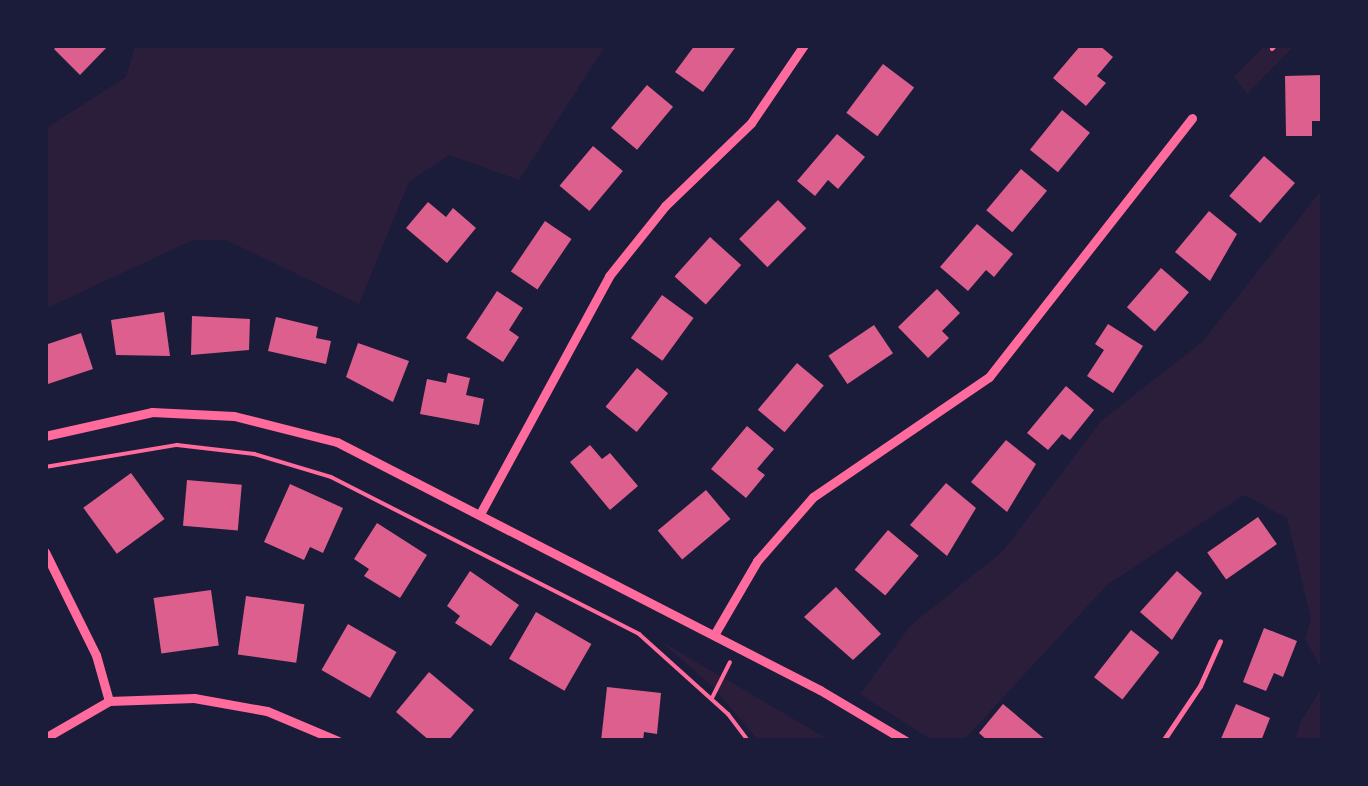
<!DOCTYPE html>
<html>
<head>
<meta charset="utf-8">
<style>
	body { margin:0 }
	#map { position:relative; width:1368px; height:786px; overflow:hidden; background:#1b1b3a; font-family:"Alegreya Sans",sans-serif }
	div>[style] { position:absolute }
	.green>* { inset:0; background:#2a1e3b }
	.building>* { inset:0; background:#dd5f8e; transform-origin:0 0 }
	.path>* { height:4px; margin:-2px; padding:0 2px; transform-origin:2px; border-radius:2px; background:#ff6b9d }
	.service>* { height:5px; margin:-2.5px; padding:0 2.5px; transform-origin:2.5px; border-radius:2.5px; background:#ff6b9d }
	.minor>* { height:9px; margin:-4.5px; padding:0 4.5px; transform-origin:4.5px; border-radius:4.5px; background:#ff6b9d }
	span { translate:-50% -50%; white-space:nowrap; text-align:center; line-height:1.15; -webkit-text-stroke:10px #1b1b3a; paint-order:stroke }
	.frame { position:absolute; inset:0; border:48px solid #1b1b3a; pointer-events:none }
</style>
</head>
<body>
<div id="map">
	<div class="green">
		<div style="clip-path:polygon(135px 45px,606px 45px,519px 180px,449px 155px,409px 182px,359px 304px,226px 240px,193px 240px,45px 309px,45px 129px,126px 77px)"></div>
		<div style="clip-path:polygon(1265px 45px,1295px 45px,1247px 94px,1234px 77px)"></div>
		<div style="clip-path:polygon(1323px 188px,1323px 672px,1305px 639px,1311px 619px,1287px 518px,1244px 495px,1107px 585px,963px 741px,933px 741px,860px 694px,911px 625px,1003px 551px,1101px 421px,1203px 341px)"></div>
		<div style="clip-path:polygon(659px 640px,831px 741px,759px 741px,713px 687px)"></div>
		<div style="clip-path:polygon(1323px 686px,1323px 741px,1295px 741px,1301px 721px)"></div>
	</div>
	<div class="building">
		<div style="clip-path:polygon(58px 45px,109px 45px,80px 75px,54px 49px)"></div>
		<div style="clip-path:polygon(695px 45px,737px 45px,703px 92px,675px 72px)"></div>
		<div style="clip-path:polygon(1081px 45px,1099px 45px,1113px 57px,1097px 76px,1106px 83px,1086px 106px,1053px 78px)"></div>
		<div style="left:883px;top:64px;width:39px;height:61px;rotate:37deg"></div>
		<div style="clip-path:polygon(1323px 75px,1323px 121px,1312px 121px,1312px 136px,1286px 136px,1285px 76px)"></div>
		<div style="left:647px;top:85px;width:34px;height:56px;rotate:40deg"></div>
		<div style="left:1062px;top:110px;width:36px;height:51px;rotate:39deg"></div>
		<div style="clip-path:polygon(837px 134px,865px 157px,838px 189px,828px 180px,815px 196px,797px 181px)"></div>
		<div style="left:593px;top:146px;width:39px;height:52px;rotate:40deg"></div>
		<div style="left:1264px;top:156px;width:41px;height:53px;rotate:41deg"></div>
		<div style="left:1021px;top:169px;width:34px;height:54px;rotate:40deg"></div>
		<div style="left:778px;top:200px;width:40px;height:55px;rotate:45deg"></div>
		<div style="clip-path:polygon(428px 202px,446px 217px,453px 208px,476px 228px,447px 263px,406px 228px)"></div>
		<div style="clip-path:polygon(1209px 211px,1237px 234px,1210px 281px,1175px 252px)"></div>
		<div style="left:545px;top:221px;width:32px;height:61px;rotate:34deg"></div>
		<div style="clip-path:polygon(977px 224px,1013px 254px,994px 277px,986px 270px,968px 291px,940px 267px)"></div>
		<div style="left:710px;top:237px;width:42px;height:53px;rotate:42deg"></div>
		<div style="left:1161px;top:268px;width:37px;height:52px;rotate:41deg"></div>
		<div style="clip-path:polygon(937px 289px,960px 313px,942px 331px,949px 338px,928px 358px,898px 327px)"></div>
		<div style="clip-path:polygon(497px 291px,523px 308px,509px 330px,519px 337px,503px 362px,466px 338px)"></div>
		<div style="left:662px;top:295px;width:39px;height:53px;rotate:36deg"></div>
		<div style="clip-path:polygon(164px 312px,170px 356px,116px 355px,111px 320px)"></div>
		<div style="clip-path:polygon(192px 316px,250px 319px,249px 350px,191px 355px)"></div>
		<div style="clip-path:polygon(276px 317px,318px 327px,316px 338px,331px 341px,326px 364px,268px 351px)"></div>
		<div style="clip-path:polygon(1108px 324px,1143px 346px,1113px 393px,1087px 376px,1104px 350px,1095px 344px)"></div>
		<div style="left:874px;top:325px;width:34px;height:55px;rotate:56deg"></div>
		<div style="clip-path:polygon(81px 333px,93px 369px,45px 385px,45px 345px)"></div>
		<div style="clip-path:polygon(358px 343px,409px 361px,393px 402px,346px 377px)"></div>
		<div style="left:797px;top:363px;width:35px;height:61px;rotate:40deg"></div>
		<div style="left:637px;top:368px;width:40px;height:50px;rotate:39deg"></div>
		<div style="clip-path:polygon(448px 373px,470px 378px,466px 395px,484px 399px,479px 425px,420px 414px,427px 379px,446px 383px)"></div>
		<div style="clip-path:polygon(1066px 386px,1094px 410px,1070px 440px,1062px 434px,1048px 450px,1027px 433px)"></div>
		<div style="clip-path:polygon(747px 426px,774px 449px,757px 469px,765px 475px,746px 498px,711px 469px)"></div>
		<div style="clip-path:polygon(1006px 440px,1036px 464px,1007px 512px,971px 482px)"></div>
		<div style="clip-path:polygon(590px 445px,602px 459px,610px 453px,638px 486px,610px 510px,570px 462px)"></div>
		<div style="left:131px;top:473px;width:57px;height:59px;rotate:54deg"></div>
		<div style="left:187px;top:480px;width:55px;height:46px;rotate:5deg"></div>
		<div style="clip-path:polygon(946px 483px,976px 508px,947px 556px,910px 525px)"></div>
		<div style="clip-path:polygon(290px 484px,343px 508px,323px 553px,310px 547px,304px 560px,264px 542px)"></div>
		<div style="left:706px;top:490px;width:38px;height:63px;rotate:50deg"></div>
		<div style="left:1258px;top:517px;width:33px;height:62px;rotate:55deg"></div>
		<div style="clip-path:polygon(377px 523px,427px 555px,400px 598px,364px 576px,369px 569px,354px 559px)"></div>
		<div style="left:888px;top:530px;width:40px;height:52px;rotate:40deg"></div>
		<div style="clip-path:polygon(470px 571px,519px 605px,491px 646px,455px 623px,460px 616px,447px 606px)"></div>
		<div style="clip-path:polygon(1177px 571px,1202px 593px,1172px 640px,1140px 612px)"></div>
		<div style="clip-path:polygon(836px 587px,881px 634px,853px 660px,804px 617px)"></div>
		<div style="left:211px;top:590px;width:56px;height:58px;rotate:82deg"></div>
		<div style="left:246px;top:596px;width:59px;height:59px;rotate:8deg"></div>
		<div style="left:536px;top:612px;width:64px;height:54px;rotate:30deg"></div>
		<div style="left:348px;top:624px;width:56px;height:53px;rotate:30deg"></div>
		<div style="clip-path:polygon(1264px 628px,1297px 641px,1283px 677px,1274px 673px,1266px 691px,1243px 682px)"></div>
		<div style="left:1131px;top:630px;width:36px;height:60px;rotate:38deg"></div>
		<div style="clip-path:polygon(429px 672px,474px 710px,448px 741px,430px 741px,396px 712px)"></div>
		<div style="clip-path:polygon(607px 687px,661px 693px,657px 734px,644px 732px,643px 741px,601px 741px)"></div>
		<div style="clip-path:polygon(1003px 704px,1047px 741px,988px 741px,979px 733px)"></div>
		<div style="clip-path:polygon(1236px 704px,1270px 718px,1261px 741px,1220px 741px)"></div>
	</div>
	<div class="path">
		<div style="left:1272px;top:49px;width:6px;rotate:-45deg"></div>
		<div style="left:45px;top:467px;width:134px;rotate:-9.5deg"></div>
		<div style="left:177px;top:445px;width:78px;rotate:6.7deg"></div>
		<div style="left:254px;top:454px;width:80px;rotate:16.6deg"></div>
		<div style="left:331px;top:477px;width:346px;rotate:27deg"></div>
		<div style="left:639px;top:634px;width:120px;rotate:42deg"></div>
		<div style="left:728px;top:714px;width:34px;rotate:53deg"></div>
		<div style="left:712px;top:698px;width:40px;rotate:-63.4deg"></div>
	</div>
	<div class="service">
		<div style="left:1163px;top:741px;width:66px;rotate:-56.1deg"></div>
		<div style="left:1200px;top:686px;width:49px;rotate:-66deg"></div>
	</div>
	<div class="minor">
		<div style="left:45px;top:436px;width:110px;rotate:-12.6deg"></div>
		<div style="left:152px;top:412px;width:82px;rotate:2.8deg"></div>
		<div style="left:234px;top:416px;width:106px;rotate:14.2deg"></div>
		<div style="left:337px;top:442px;width:543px;rotate:27.18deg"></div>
		<div style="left:820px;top:690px;width:100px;rotate:30.7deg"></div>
		<div style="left:480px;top:514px;width:271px;rotate:-61.5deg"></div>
		<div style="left:609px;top:276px;width:90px;rotate:-51.3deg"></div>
		<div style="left:665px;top:206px;width:120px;rotate:-44deg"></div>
		<div style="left:751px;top:123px;width:94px;rotate:-55.8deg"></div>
		<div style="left:45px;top:552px;width:115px;rotate:63.7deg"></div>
		<div style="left:96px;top:655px;width:48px;rotate:74.2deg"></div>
		<div style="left:714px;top:635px;width:86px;rotate:-59.8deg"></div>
		<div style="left:757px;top:561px;width:85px;rotate:-48.8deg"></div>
		<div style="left:813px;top:497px;width:213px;rotate:-34.3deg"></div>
		<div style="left:989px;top:377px;width:329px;rotate:-51.9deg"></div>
		<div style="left:45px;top:738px;width:74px;rotate:-30deg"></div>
		<div style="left:109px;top:701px;width:85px;rotate:-2deg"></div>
		<div style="left:194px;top:698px;width:74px;rotate:10.1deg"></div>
		<div style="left:267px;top:711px;width:77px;rotate:22.9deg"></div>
	</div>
	<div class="frame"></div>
</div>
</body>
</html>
